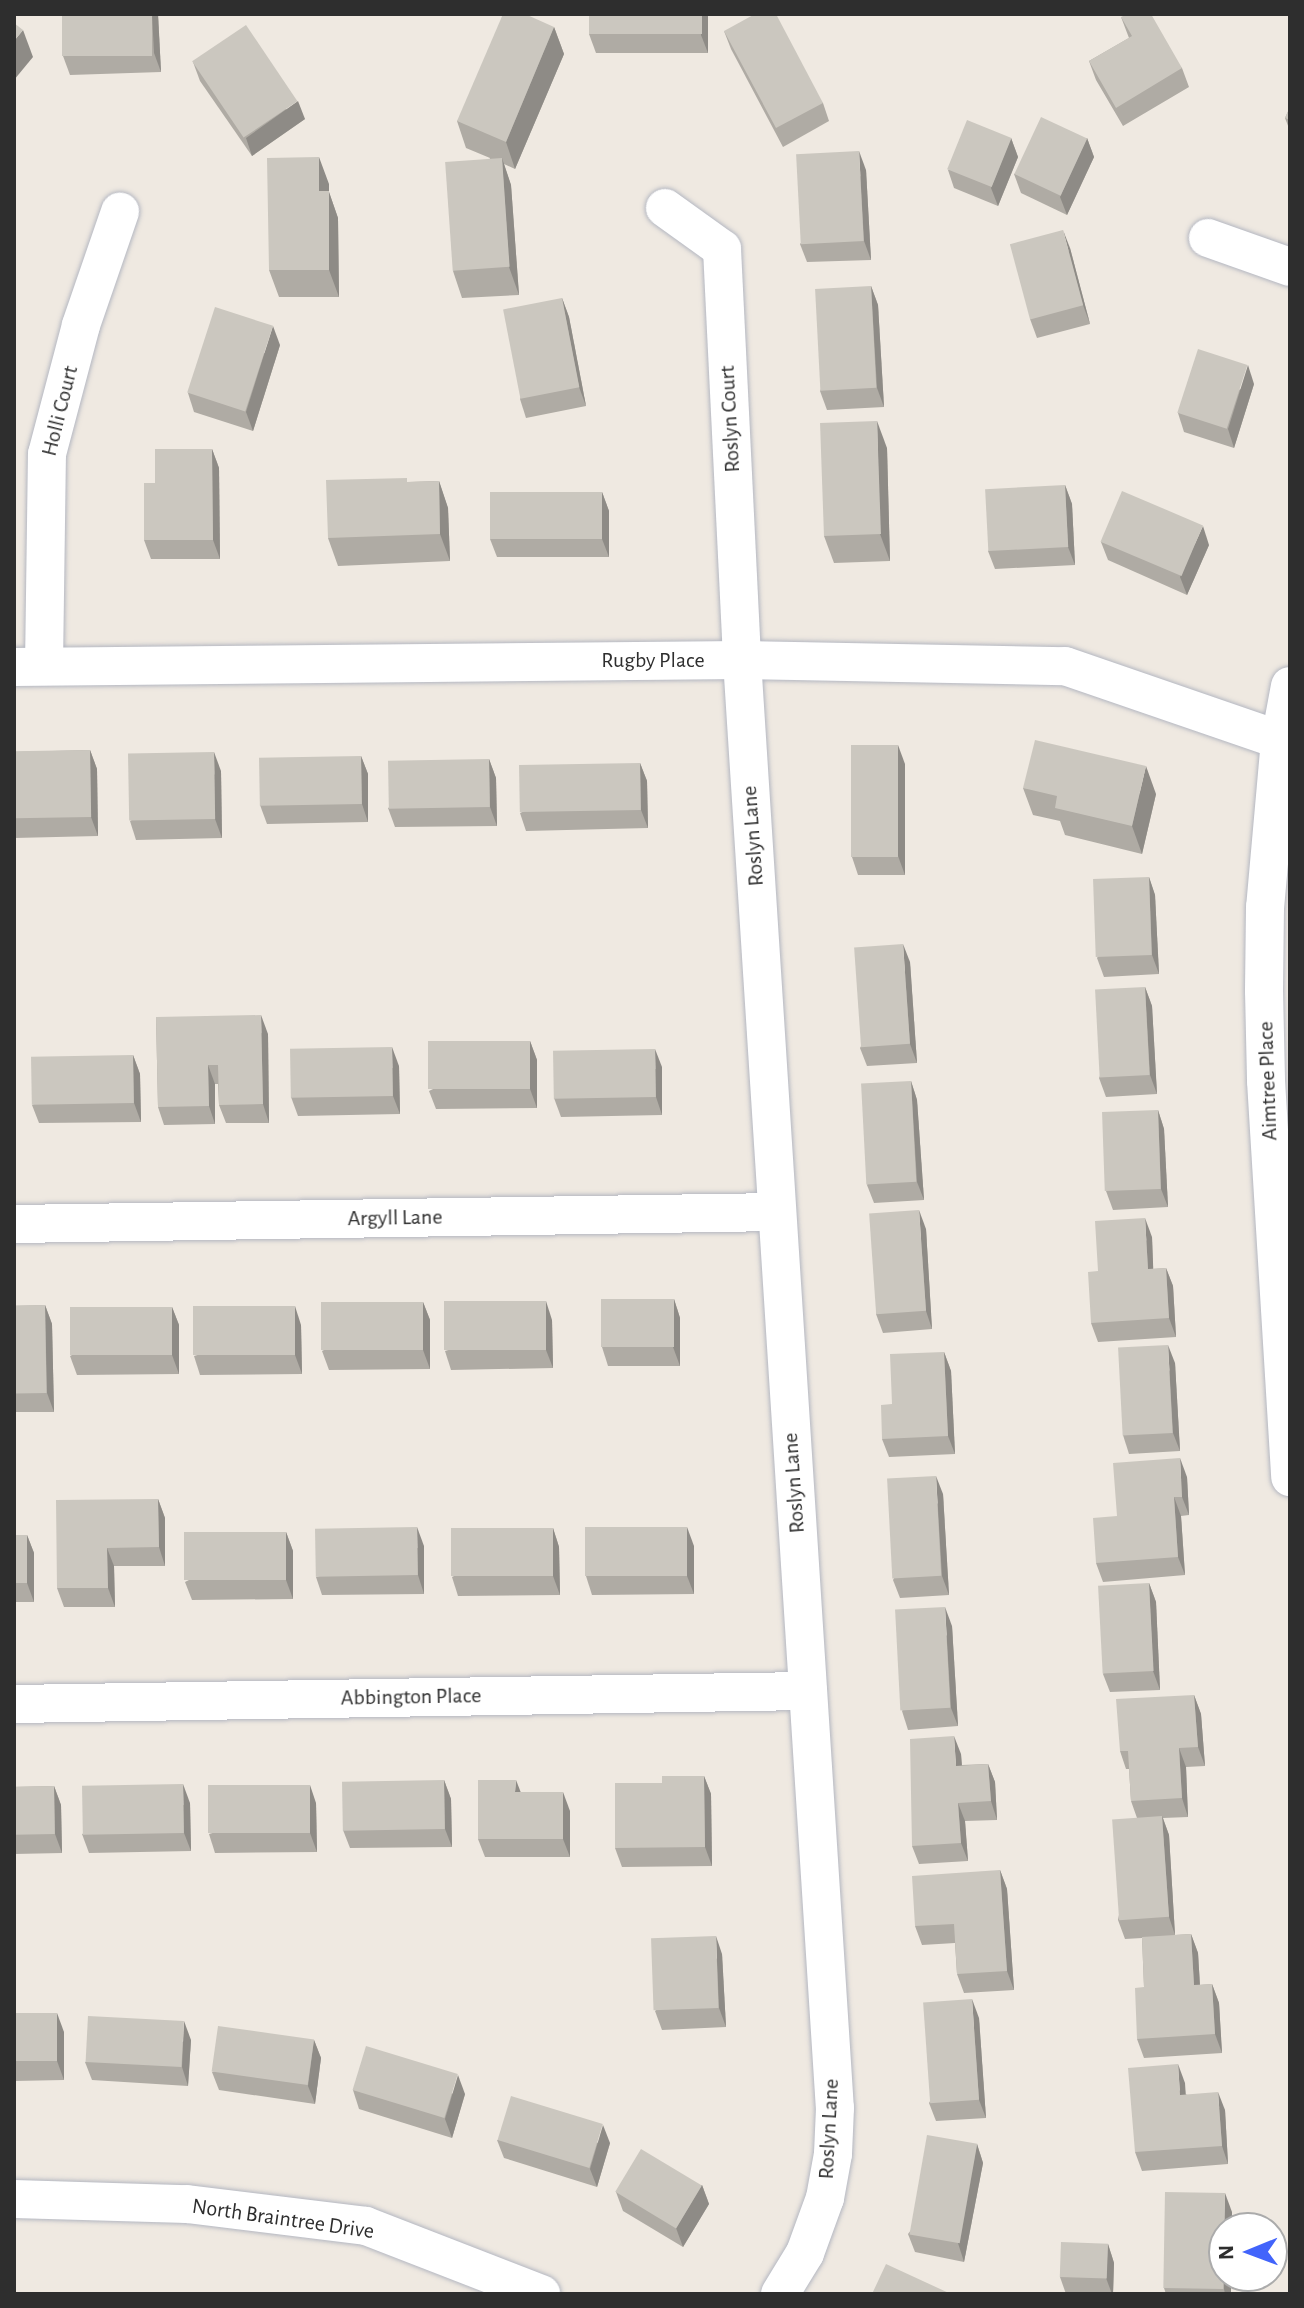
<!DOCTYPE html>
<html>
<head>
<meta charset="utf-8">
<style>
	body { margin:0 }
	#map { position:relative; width:1304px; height:2308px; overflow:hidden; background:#efe9e1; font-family:"Alegreya Sans",sans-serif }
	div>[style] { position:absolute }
	.roads { filter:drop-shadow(0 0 2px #b4b7c1) drop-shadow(0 0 2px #b4b7c1) }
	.minor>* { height:38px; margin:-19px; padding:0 19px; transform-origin:19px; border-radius:19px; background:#fff }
	.wall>* { inset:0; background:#afaba4 }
	.shaded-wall>* { inset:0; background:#8e8b86 }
	.building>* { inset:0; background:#cbc7bf; transform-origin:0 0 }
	span { translate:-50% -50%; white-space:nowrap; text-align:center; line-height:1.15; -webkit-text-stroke:6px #fff; paint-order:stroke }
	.street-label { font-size:22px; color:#2e2e2e }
	.frame { position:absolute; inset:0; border:16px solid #2e2e2e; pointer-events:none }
	.north { position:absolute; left:1208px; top:2212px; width:80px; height:80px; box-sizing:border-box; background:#fff; border:2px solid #ababab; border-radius:50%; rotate:269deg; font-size:22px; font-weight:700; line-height:32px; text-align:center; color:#2e2e2e }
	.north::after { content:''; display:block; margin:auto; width:28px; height:36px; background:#4264fb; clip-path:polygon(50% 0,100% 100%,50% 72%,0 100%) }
</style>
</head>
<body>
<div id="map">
	<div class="roads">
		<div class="minor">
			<div style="left:665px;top:208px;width:70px;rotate:35.7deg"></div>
			<div style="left:722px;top:249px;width:411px;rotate:87.2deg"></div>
			<div style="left:742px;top:660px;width:1451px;rotate:86.33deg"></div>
			<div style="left:835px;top:2108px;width:46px;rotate:92.5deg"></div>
			<div style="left:833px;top:2154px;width:45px;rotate:100.3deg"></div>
			<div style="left:825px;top:2198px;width:59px;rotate:110deg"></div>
			<div style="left:805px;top:2253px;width:48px;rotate:121.4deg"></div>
			<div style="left:1208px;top:238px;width:87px;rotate:19.5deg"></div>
			<div style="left:44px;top:666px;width:212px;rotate:-89.2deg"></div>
			<div style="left:47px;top:454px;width:133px;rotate:-75.2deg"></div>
			<div style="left:81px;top:325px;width:120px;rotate:-71deg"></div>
			<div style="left:14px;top:667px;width:728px;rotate:-0.55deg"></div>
			<div style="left:742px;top:660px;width:323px;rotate:1.1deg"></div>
			<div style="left:1065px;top:666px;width:227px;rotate:19deg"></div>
			<div style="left:1290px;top:686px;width:55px;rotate:100.5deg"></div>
			<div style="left:1280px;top:740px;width:168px;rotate:95.1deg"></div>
			<div style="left:1265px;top:907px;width:84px;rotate:90.7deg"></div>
			<div style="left:1264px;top:991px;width:90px;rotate:88.7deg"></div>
			<div style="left:1266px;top:1081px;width:397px;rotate:86.5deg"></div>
			<div style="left:14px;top:1224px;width:762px;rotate:-0.9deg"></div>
			<div style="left:14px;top:1704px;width:794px;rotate:-0.94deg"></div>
			<div style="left:14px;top:2199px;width:173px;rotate:1.7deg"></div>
			<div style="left:187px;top:2204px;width:180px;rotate:7deg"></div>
			<div style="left:366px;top:2226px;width:188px;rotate:21.2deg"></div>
		</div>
	</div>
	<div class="wall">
		<div style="clip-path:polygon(158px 14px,161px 72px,70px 75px,63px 56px)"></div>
		<div style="clip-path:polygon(589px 14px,708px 14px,708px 53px,596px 53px,589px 34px)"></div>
		<div style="clip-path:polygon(1121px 17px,1182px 68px,1189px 87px,1123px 126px,1096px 80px,1089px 61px,1129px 38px)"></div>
		<div style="clip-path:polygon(554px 27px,564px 54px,515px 169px,504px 164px,511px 185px,519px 295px,462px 298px,453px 271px,490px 158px,466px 148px,457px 121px)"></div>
		<div style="clip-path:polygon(724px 31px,823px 103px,829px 121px,783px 147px,731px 49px)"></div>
		<div style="clip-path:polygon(193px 62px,305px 119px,252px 156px,200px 81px)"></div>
		<div style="clip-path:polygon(1290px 107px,1290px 131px,1285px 118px)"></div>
		<div style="clip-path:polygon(1011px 138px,1018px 157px,998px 206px,954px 188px,948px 170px)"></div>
		<div style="clip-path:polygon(1087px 138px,1094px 157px,1067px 215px,1021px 193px,1014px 174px)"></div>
		<div style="clip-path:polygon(866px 170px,871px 260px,807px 262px,800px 244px)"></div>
		<div style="clip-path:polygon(329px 184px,329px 192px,338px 218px,339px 297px,279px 297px,269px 270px)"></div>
		<div style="clip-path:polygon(1070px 248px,1090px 324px,1037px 338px,1030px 319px)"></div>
		<div style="clip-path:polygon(871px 286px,878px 305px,884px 407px,827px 410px,820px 391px)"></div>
		<div style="clip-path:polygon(562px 298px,569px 317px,586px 406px,526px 418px,520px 399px)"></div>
		<div style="clip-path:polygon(280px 345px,253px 431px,194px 412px,188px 393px)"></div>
		<div style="clip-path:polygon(1254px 384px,1234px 448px,1184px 432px,1178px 413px)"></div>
		<div style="clip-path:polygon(887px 448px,890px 561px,834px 563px,824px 536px)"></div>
		<div style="clip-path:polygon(212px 449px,219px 468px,220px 559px,151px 559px,144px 540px,155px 483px)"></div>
		<div style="clip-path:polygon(439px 481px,448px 508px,450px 561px,338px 566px,328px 538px,409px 482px)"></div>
		<div style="clip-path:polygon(1065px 485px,1072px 504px,1075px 565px,995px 569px,988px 551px)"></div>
		<div style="clip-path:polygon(602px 492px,609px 511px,609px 557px,497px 557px,490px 539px)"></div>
		<div style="clip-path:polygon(1101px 542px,1209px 545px,1187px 595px,1108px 560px)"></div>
		<div style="clip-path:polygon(90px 750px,97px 769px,98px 836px,14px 838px,14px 752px)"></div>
		<div style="clip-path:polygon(361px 756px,368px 774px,368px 822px,267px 824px,260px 805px)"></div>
		<div style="clip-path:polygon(489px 759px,496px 778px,497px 826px,395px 827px,388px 808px)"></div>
		<div style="clip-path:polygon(640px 763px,647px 781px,648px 828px,526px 831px,520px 813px)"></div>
		<div style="clip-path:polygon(905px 764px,905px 875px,858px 875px,852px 857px)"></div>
		<div style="clip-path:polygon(221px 771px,222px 838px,136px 840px,130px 821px)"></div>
		<div style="clip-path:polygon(1023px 788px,1156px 794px,1142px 854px,1065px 835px,1060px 821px,1033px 815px)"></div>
		<div style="clip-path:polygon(1149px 877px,1155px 895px,1159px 974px,1104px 977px,1097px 958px)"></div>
		<div style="clip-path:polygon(910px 962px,917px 1063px,867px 1066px,860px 1048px)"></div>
		<div style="clip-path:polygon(1145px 987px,1152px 1006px,1157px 1094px,1106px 1097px,1099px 1078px)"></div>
		<div style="clip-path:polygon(156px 1017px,268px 1034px,269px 1123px,226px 1123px,219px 1105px,218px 1084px,215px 1084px,215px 1124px,164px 1125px,158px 1107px)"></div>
		<div style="clip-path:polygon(530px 1041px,537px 1060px,537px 1108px,436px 1109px,429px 1091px)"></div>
		<div style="clip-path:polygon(133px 1055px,140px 1074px,141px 1122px,39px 1123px,32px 1105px)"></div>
		<div style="clip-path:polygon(399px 1066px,400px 1114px,298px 1116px,291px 1097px)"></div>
		<div style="clip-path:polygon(662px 1067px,662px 1115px,561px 1117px,554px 1098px)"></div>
		<div style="clip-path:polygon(911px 1081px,917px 1100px,924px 1200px,874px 1203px,867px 1185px)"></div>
		<div style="clip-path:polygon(1158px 1110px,1164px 1129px,1168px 1207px,1113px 1210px,1106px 1191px)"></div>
		<div style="clip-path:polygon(926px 1229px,932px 1329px,883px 1333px,876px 1314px)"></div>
		<div style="clip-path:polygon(1152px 1237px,1153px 1269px,1166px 1268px,1173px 1286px,1176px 1337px,1098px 1342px,1091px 1323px,1098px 1271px)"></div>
		<div style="clip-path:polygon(674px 1299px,680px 1318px,680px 1366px,608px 1366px,602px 1347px)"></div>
		<div style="clip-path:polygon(423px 1302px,430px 1320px,430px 1369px,329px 1370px,322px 1351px)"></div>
		<div style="clip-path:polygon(45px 1305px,52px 1324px,54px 1412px,14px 1412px,14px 1306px)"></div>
		<div style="clip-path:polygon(172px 1307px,179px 1325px,179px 1374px,77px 1375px,70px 1356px)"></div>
		<div style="clip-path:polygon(552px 1320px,553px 1368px,451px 1370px,445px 1351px)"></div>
		<div style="clip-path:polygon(301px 1325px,302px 1374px,200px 1375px,194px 1356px)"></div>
		<div style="clip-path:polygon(944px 1352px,951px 1371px,955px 1454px,889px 1457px,882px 1439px,892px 1404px)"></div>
		<div style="clip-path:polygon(1175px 1363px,1180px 1451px,1129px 1454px,1123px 1435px)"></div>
		<div style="clip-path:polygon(1187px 1477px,1189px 1515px,1181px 1516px,1185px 1575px,1103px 1582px,1096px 1563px,1117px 1516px)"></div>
		<div style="clip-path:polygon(943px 1494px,949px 1595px,900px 1598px,893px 1580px)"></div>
		<div style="clip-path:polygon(158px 1499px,165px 1518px,165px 1566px,114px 1566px,115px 1607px,64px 1607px,57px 1588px)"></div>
		<div style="clip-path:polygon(553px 1528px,559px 1547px,560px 1595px,458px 1596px,452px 1577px)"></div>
		<div style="clip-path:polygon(286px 1532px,293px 1551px,293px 1599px,192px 1600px,185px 1582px)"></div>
		<div style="clip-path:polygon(14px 1535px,27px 1535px,34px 1553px,34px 1602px,14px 1602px)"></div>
		<div style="clip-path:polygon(424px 1546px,424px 1594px,322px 1595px,316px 1577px)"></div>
		<div style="clip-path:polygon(694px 1546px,694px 1594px,592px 1595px,586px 1576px)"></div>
		<div style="clip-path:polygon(1149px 1583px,1156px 1602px,1160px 1690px,1110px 1692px,1103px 1674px)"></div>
		<div style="clip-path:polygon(952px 1626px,958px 1726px,908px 1730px,902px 1711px)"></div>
		<div style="clip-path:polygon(1194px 1695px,1201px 1714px,1205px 1766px,1186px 1767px,1188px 1817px,1163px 1818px,1169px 1835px,1175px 1935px,1191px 1934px,1198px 1953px,1200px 1985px,1212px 1984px,1219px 2003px,1222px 2053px,1144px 2058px,1137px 2039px,1144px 1987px,1142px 1938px,1125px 1939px,1118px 1920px,1137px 1818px,1131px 1801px,1129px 1769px,1126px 1769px,1120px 1751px)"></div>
		<div style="clip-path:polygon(961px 1754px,962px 1765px,988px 1764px,995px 1782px,997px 1820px,965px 1821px,968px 1861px,919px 1864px,912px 1846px)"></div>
		<div style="clip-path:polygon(704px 1776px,711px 1794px,712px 1866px,622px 1867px,615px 1848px)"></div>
		<div style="clip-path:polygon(444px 1780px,451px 1799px,452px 1847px,350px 1848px,343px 1830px)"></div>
		<div style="clip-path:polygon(54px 1786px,61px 1805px,62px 1853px,14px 1854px,14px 1787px)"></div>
		<div style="clip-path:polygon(520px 1792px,570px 1811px,570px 1857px,485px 1857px,478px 1839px)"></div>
		<div style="clip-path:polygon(190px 1803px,191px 1851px,89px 1853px,82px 1834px)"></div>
		<div style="clip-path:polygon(316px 1803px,317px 1852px,215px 1853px,209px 1834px)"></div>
		<div style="clip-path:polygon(1000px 1870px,1007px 1889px,1014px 1990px,964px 1993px,957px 1974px,955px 1943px,922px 1945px,915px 1926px)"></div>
		<div style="clip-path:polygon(722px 1954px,726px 2027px,662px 2030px,655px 2011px)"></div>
		<div style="clip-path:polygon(14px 2014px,64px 2032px,64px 2080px,14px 2081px)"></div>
		<div style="clip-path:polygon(979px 2018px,986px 2118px,936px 2121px,929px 2103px)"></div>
		<div style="clip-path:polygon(191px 2040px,188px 2086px,92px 2080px,85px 2062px)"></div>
		<div style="clip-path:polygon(314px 2040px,321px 2058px,315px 2104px,219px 2090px,212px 2072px)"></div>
		<div style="clip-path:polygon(1185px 2083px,1185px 2094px,1225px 2110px,1228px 2164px,1142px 2171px,1135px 2152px)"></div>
		<div style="clip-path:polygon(353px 2090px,465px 2094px,452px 2138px,359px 2109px)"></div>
		<div style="clip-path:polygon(497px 2140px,610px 2143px,597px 2187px,504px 2158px)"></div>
		<div style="clip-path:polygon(977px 2144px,983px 2163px,964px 2262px,915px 2252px,908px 2234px)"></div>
		<div style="clip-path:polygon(702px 2185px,709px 2204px,683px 2247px,623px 2211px,616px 2192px)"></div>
		<div style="clip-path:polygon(1232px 2212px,1232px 2228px,1224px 2228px,1231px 2294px,1166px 2294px,1164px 2288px)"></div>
		<div style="clip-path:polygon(1108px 2244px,1114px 2263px,1113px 2294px,1066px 2294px,1060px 2277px)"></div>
	</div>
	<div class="shaded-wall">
		<div style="clip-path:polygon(152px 14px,158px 14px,161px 72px,154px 53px)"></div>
		<div style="clip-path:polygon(702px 14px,708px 14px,708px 53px,701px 35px)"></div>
		<div style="clip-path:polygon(554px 27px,564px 54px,515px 169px,506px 142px)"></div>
		<div style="clip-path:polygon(23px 30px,33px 57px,14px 80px,14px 41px)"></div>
		<div style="clip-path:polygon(298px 101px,305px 119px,252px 156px,246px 138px)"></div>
		<div style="clip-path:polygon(1011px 138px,1018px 157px,998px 206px,991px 188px)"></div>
		<div style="clip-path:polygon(1087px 138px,1094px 157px,1067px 215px,1060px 197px)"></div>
		<div style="clip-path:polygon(859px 151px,866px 170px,871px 260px,864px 241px)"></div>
		<div style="clip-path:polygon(319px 157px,329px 184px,329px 192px,338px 218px,339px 297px,329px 270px,319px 191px)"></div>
		<div style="clip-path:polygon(502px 158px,511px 185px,519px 295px,509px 267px)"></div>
		<div style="clip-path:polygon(1063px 230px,1070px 248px,1090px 324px,1083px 305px)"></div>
		<div style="clip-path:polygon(871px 286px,878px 305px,884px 407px,877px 388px)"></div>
		<div style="clip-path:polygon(562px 298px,569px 317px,586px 406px,579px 387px)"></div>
		<div style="clip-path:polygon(273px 326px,280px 345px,253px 431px,246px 412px)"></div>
		<div style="clip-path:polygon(1248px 365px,1254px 384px,1234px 448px,1228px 429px)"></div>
		<div style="clip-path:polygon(877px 421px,887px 448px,890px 561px,880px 534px)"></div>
		<div style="clip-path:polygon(212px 449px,219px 468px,220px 559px,213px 540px)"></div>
		<div style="clip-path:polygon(439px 481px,448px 508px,450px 561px,440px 534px)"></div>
		<div style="clip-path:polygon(1065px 485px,1072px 504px,1075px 565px,1068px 547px)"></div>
		<div style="clip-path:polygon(602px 492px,609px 511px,609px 557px,602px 539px)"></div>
		<div style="clip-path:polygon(1203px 526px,1209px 545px,1187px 595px,1180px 577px)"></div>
		<div style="clip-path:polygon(898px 745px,905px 764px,905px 875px,898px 856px)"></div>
		<div style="clip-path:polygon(90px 750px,97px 769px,98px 836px,91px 817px)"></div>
		<div style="clip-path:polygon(214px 752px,221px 771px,222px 838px,215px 819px)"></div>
		<div style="clip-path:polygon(361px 756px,368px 774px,368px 822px,362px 804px)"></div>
		<div style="clip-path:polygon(489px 759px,496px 778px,497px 826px,490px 807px)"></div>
		<div style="clip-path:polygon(640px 763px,647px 781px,648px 828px,641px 810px)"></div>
		<div style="clip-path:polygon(1146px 766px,1156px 794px,1142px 854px,1132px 826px)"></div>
		<div style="clip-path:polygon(1149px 877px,1155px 895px,1159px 974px,1152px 955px)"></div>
		<div style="clip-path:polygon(903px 944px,910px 962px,917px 1063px,910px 1044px)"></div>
		<div style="clip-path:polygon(1145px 987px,1152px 1006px,1157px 1094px,1150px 1075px)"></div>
		<div style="clip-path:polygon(261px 1015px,268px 1034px,269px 1123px,263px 1104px)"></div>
		<div style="clip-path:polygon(530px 1041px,537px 1060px,537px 1108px,530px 1089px)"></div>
		<div style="clip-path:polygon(392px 1047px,399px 1066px,400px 1114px,393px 1096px)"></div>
		<div style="clip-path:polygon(655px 1049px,662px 1067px,662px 1115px,656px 1097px)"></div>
		<div style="clip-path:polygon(133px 1055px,140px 1074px,141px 1122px,134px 1103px)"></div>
		<div style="clip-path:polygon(208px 1065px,215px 1084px,215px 1124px,209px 1106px)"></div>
		<div style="clip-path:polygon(911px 1081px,917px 1100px,924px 1200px,917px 1182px)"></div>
		<div style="clip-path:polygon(1158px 1110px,1164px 1129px,1168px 1207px,1161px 1189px)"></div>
		<div style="clip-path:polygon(919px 1210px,926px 1229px,932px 1329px,926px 1311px)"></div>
		<div style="clip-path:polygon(1145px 1218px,1152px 1237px,1154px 1288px,1148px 1269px)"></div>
		<div style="clip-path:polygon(1166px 1268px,1173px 1286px,1176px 1337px,1169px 1318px)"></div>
		<div style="clip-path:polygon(674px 1299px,680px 1318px,680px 1366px,673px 1347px)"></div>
		<div style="clip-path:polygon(546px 1301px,552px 1320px,553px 1368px,546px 1350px)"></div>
		<div style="clip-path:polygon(423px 1302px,430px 1320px,430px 1369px,423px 1350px)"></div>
		<div style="clip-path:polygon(45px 1305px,52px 1324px,54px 1412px,47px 1393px)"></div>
		<div style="clip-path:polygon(295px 1306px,301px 1325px,302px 1374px,295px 1355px)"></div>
		<div style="clip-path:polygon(172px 1307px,179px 1325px,179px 1374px,172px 1355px)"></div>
		<div style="clip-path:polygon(1168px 1345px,1175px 1363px,1180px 1451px,1173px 1433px)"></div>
		<div style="clip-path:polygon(944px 1352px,951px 1371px,955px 1454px,948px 1436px)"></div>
		<div style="clip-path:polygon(1180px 1458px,1187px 1477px,1189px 1515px,1182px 1497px)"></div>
		<div style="clip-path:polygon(936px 1476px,943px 1494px,949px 1595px,942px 1576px)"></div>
		<div style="clip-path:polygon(1174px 1497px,1181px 1516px,1185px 1575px,1178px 1557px)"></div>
		<div style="clip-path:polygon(158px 1499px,165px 1518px,165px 1566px,159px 1547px)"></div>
		<div style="clip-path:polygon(417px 1527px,424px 1546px,424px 1594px,418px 1575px)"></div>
		<div style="clip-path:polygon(687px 1527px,694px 1546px,694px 1594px,687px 1576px)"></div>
		<div style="clip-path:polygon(553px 1528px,559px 1547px,560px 1595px,553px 1576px)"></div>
		<div style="clip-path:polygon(286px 1532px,293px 1551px,293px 1599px,286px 1580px)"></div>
		<div style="clip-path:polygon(27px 1535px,34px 1553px,34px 1602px,27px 1583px)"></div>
		<div style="clip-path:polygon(107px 1548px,114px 1566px,115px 1607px,108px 1588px)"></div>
		<div style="clip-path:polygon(1149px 1583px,1156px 1602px,1160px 1690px,1153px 1671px)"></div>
		<div style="clip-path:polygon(945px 1607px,952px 1626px,958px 1726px,951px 1708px)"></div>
		<div style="clip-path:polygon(1194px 1695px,1201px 1714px,1205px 1766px,1198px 1747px)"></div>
		<div style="clip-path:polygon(954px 1736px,961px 1754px,963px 1784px,956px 1766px)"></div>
		<div style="clip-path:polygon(1179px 1748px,1186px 1767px,1188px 1817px,1182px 1798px)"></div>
		<div style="clip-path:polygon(988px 1764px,995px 1782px,997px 1820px,991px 1801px)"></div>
		<div style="clip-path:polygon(704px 1776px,711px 1794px,712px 1866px,705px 1847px)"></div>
		<div style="clip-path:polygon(444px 1780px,451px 1799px,452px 1847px,445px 1829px)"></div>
		<div style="clip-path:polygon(516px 1780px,523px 1798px,515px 1792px)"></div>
		<div style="clip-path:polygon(183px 1784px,190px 1803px,191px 1851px,184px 1833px)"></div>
		<div style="clip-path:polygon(310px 1785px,316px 1803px,317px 1852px,310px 1833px)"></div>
		<div style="clip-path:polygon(54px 1786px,61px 1805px,62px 1853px,55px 1834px)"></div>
		<div style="clip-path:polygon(563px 1792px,570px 1811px,570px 1857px,563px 1839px)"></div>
		<div style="clip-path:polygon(958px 1803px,965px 1821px,968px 1861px,961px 1843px)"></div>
		<div style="clip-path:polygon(1162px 1816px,1169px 1835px,1175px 1935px,1169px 1917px)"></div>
		<div style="clip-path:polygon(1000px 1870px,1007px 1889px,1014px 1990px,1007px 1971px)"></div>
		<div style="clip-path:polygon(1191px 1934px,1198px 1953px,1201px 2004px,1194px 1985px)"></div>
		<div style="clip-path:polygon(716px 1936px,722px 1954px,726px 2027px,719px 2008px)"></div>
		<div style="clip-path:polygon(1212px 1984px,1219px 2003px,1222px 2053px,1215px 2034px)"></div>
		<div style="clip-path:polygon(972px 1999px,979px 2018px,986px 2118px,979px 2100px)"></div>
		<div style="clip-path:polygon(57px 2013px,64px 2032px,64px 2080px,57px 2061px)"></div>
		<div style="clip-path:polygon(184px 2021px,191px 2040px,188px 2086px,182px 2067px)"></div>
		<div style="clip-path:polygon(314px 2040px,321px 2058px,315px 2104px,308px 2086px)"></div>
		<div style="clip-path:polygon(1178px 2064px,1185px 2083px,1187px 2113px,1180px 2095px)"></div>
		<div style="clip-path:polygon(458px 2075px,465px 2094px,452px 2138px,445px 2119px)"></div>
		<div style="clip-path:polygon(1218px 2092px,1225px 2110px,1228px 2164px,1222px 2146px)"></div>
		<div style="clip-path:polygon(603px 2125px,610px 2143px,597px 2187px,590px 2169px)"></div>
		<div style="clip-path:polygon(977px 2144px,983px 2163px,964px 2262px,958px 2243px)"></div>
		<div style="clip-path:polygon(702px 2185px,709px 2204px,683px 2247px,676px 2228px)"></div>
		<div style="clip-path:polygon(1225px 2193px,1232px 2212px,1232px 2228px,1224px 2228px)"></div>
		<div style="clip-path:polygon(1108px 2244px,1114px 2263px,1113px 2294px,1112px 2294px,1106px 2278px)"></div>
		<div style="clip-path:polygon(1224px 2276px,1231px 2276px,1231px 2294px,1225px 2294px,1224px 2289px)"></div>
	</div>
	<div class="building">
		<div style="left:62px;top:14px;width:90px;height:42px"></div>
		<div style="clip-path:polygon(503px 14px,525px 14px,554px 27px,506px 142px,457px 121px)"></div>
		<div style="left:589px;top:14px;width:113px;height:20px"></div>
		<div style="clip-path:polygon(755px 14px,776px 14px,823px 103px,776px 128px,724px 31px)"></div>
		<div style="clip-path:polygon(1127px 14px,1151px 14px,1182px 68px,1116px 108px,1089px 61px,1132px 36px,1121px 17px)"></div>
		<div style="clip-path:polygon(14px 23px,23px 30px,14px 41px)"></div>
		<div style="left:246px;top:25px;width:92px;height:65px;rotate:56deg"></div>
		<div style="clip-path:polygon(1290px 107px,1290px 120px,1285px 118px)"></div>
		<div style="left:1041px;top:117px;width:51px;height:63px;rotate:25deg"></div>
		<div style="left:967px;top:120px;width:48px;height:53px;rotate:22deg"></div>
		<div style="left:859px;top:151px;width:90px;height:63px;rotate:87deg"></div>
		<div style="clip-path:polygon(319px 157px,319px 191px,329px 191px,329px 270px,269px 270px,267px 158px)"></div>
		<div style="left:502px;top:158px;width:109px;height:57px;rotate:86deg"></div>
		<div style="left:1063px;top:230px;width:78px;height:55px;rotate:75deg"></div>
		<div style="left:871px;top:286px;width:102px;height:56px;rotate:87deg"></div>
		<div style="left:562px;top:298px;width:91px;height:60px;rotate:79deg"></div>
		<div style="left:215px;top:307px;width:61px;height:90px;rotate:18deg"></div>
		<div style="left:1198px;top:349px;width:52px;height:67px;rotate:18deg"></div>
		<div style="left:877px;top:421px;width:113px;height:57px;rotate:88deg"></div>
		<div style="clip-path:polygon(155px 449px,212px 449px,213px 540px,144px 540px,144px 483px,155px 483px)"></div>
		<div style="clip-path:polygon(407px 478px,407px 482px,439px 481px,440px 534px,328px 538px,326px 480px)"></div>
		<div style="left:1065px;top:485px;width:62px;height:80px;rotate:87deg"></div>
		<div style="left:1122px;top:491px;width:88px;height:55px;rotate:23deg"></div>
		<div style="left:490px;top:492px;width:112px;height:47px"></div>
		<div style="clip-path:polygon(1035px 740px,1146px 766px,1132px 826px,1055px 808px,1057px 796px,1023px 788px)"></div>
		<div style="left:851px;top:745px;width:47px;height:112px"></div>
		<div style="left:90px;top:750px;width:67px;height:76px;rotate:89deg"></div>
		<div style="left:214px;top:752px;width:67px;height:86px;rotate:89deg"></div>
		<div style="left:361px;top:756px;width:48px;height:102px;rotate:89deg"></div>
		<div style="left:489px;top:759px;width:48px;height:101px;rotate:89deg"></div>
		<div style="left:640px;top:763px;width:47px;height:121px;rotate:89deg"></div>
		<div style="left:1149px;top:877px;width:78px;height:56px;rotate:88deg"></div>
		<div style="left:903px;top:944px;width:100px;height:49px;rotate:86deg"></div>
		<div style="left:1145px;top:987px;width:88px;height:50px;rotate:87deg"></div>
		<div style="clip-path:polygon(261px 1015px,263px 1104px,219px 1105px,218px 1065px,208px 1065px,209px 1106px,158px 1107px,156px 1017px)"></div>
		<div style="left:530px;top:1041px;width:48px;height:102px;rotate:90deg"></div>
		<div style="left:392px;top:1047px;width:49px;height:102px;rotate:89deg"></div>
		<div style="left:655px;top:1049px;width:48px;height:102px;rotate:89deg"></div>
		<div style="left:133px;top:1055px;width:48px;height:102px;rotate:89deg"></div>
		<div style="left:911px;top:1081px;width:101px;height:50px;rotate:87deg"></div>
		<div style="left:1158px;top:1110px;width:79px;height:56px;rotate:88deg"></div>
		<div style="left:919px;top:1210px;width:101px;height:50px;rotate:86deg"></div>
		<div style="clip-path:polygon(1145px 1218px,1148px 1269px,1166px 1268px,1169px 1318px,1091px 1323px,1088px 1272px,1098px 1271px,1095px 1221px)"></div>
		<div style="left:601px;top:1299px;width:73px;height:48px"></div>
		<div style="left:546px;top:1301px;width:49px;height:102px;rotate:90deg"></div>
		<div style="left:423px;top:1302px;width:48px;height:102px;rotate:90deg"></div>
		<div style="left:45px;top:1305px;width:88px;height:31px;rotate:89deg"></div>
		<div style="left:295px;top:1306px;width:49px;height:102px;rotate:90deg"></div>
		<div style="left:172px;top:1307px;width:48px;height:102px;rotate:90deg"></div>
		<div style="left:1168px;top:1345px;width:88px;height:50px;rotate:87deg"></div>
		<div style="clip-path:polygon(944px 1352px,948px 1436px,882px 1439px,881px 1405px,892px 1404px,890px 1354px)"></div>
		<div style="clip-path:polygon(1180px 1458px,1182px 1497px,1174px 1497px,1178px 1557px,1096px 1563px,1093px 1518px,1117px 1516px,1113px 1463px)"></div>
		<div style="left:936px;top:1476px;width:100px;height:49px;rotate:87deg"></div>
		<div style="clip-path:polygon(158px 1499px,159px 1547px,107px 1548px,108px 1588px,57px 1588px,56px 1500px)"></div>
		<div style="left:417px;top:1527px;width:48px;height:102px;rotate:89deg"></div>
		<div style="left:687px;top:1527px;width:49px;height:102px;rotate:90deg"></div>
		<div style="left:553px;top:1528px;width:48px;height:102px;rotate:90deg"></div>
		<div style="left:286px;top:1532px;width:48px;height:102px;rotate:90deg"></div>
		<div style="left:14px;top:1535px;width:13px;height:48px"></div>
		<div style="left:1149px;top:1583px;width:88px;height:51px;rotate:87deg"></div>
		<div style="left:945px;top:1607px;width:101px;height:50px;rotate:87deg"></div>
		<div style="clip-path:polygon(1194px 1695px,1198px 1747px,1179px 1748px,1182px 1798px,1131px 1801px,1128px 1751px,1120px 1751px,1116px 1699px)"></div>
		<div style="clip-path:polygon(954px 1736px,956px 1766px,988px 1764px,991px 1801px,958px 1803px,961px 1843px,912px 1846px,910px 1739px)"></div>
		<div style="clip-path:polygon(662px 1776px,704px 1776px,705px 1847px,615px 1848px,615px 1783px,662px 1783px)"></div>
		<div style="left:444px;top:1780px;width:49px;height:102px;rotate:89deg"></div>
		<div style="clip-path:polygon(478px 1780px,516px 1780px,515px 1792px,563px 1792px,563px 1839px,478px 1839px)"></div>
		<div style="left:183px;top:1784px;width:49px;height:101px;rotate:89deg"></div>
		<div style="left:310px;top:1785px;width:48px;height:102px;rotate:90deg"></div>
		<div style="left:54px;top:1786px;width:48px;height:40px;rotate:89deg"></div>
		<div style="left:1162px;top:1816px;width:101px;height:50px;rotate:86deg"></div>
		<div style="clip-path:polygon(1000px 1870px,1007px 1971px,957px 1974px,954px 1924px,915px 1926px,912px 1876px)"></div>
		<div style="clip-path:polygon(1191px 1934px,1194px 1985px,1212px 1984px,1215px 2034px,1137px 2039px,1135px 1988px,1144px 1987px,1142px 1937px)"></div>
		<div style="left:716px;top:1936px;width:72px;height:65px;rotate:88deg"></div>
		<div style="left:972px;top:1999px;width:101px;height:49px;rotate:86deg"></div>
		<div style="left:57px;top:2013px;width:48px;height:43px;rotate:90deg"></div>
		<div style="left:88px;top:2016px;width:96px;height:46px;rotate:3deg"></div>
		<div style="left:218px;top:2026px;width:97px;height:46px;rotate:8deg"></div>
		<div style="left:366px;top:2046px;width:96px;height:46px;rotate:17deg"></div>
		<div style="clip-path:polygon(1178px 2064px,1180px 2095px,1218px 2092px,1222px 2146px,1135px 2152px,1128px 2068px)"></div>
		<div style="left:511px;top:2096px;width:96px;height:46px;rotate:17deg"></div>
		<div style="left:927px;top:2135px;width:51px;height:101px;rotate:10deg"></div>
		<div style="left:641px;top:2149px;width:71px;height:50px;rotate:31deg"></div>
		<div style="left:1165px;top:2192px;width:60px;height:96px;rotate:1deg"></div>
		<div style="left:1061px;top:2242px;width:47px;height:35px;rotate:2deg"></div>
		<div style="clip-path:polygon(886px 2264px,951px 2294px,872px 2294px)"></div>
	</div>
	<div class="street-label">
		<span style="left:60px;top:411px;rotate:-76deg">Holli Court</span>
		<span style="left:730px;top:419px;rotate:-93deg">Roslyn Court</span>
		<span style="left:653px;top:661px">Rugby Place</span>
		<span style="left:753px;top:836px;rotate:-94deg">Roslyn Lane</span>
		<span style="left:1268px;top:1081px;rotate:-92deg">Aimtree Place</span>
		<span style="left:395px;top:1218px;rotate:-1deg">Argyll Lane</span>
		<span style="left:794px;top:1483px;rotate:-94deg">Roslyn Lane</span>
		<span style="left:411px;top:1697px;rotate:-1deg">Abbington Place</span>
		<span style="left:829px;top:2129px;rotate:-87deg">Roslyn Lane</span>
		<span style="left:283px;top:2219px;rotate:8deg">North Braintree Drive</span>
	</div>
	<div class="frame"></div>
	<div class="north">N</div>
</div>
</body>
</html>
